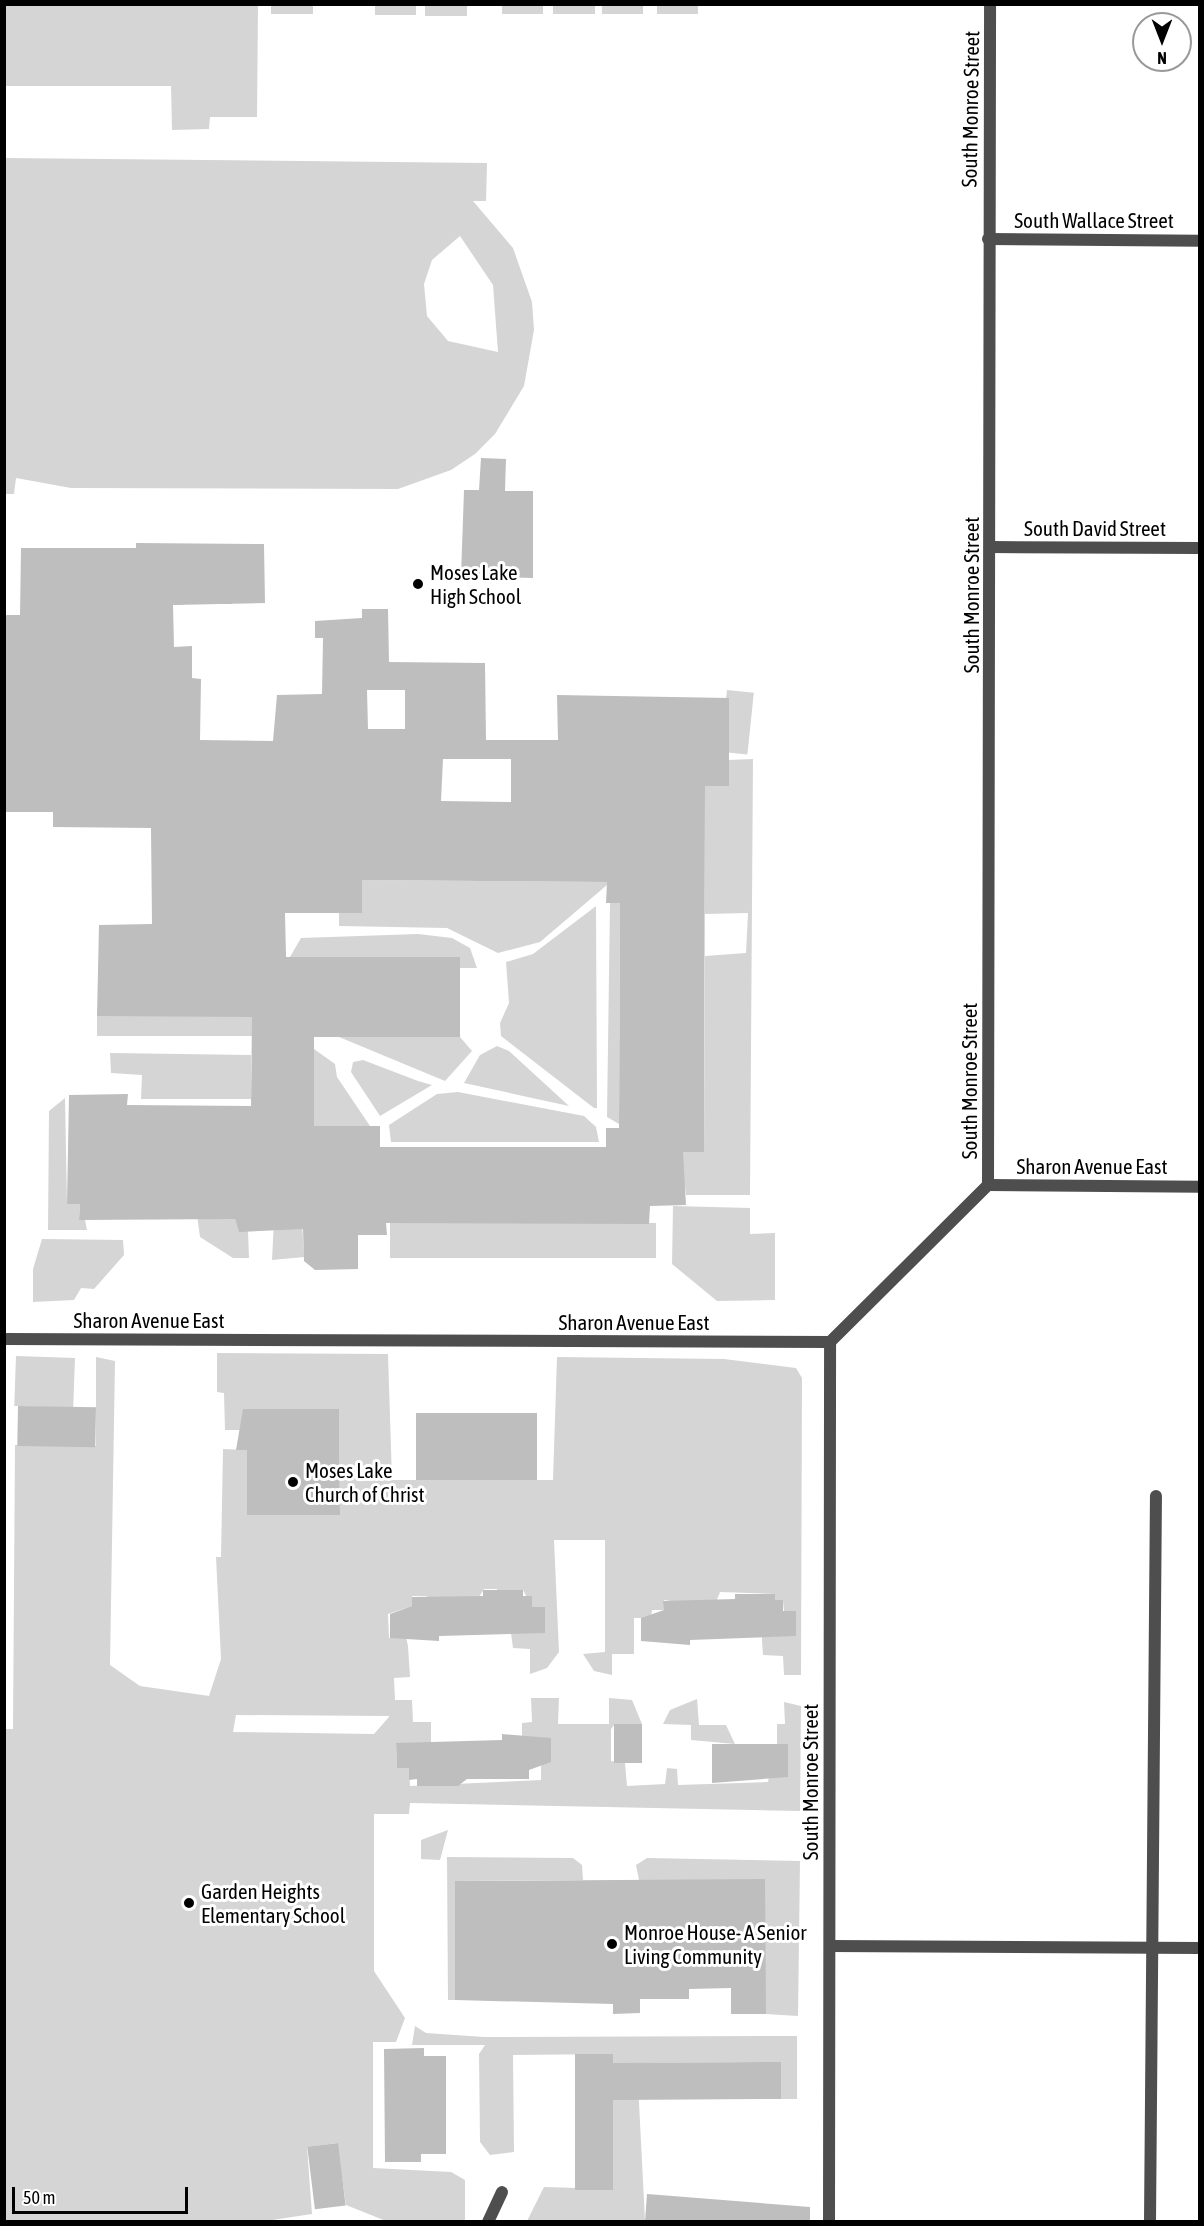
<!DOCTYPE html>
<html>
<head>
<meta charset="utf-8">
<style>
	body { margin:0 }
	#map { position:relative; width:1204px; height:2226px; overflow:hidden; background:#fff; font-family:"Asap Condensed",sans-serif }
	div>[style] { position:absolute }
	.green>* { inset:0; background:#d5d5d5; transform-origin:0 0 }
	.building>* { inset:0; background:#bebebe; transform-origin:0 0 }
	.minor>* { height:12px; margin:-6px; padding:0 6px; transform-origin:6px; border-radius:6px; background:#4e4e4e }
	.dots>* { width:16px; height:16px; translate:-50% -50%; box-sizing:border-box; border:3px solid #fff; border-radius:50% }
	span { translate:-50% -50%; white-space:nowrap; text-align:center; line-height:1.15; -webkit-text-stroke:6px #fff; paint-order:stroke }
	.street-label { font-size:21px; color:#000 }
	.poi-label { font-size:21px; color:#000 }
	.left { translate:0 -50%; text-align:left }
	.frame { position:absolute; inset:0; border:6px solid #000; pointer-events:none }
	.north { position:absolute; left:1132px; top:12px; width:60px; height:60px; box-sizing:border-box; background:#fff; border:2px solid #999; border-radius:50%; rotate:180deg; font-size:16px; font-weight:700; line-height:24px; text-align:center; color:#000 }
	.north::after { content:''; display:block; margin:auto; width:21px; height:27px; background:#000; clip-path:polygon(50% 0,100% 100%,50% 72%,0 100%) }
	.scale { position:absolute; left:12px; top:2187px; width:176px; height:27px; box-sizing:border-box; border:3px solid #000; border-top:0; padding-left:8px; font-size:18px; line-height:21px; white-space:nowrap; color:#000; -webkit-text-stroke:4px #fff; paint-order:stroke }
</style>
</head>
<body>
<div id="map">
	<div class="green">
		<div style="clip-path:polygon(4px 5px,258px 5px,257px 117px,210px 117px,209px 129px,172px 130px,171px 86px,5px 86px)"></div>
		<div style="left:271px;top:5px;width:42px;height:9px"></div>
		<div style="left:375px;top:5px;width:41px;height:10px"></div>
		<div style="left:425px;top:5px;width:42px;height:11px"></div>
		<div style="left:502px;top:5px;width:41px;height:9px"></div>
		<div style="left:553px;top:5px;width:42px;height:9px"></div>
		<div style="left:602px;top:5px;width:41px;height:9px"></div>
		<div style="left:657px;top:5px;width:41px;height:9px"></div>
		<div style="clip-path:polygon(evenodd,5px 158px,487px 163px,486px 201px,473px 201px,513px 248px,532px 302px,534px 330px,524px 386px,495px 434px,475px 454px,451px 470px,398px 489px,71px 488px,16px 478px,14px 494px,5px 494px,5px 158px,460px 236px,493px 285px,498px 352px,448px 341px,427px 316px,424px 284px,432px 260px,460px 236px)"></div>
		<div style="left:727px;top:690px;width:27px;height:62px;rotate:6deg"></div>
		<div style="clip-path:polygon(753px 759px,750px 1195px,686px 1195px,685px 1185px,670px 1185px,670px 1152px,704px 1151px,705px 956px,746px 953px,748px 913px,705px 914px,705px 786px,728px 786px,728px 760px)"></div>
		<div style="clip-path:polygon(362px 880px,607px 882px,607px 885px,540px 942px,498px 953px,447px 928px,339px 926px,339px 913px)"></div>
		<div style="clip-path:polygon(610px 903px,620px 903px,619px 1124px,607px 1117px)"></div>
		<div style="clip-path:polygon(596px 906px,597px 1108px,594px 1108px,501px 1036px,500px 1023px,509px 1003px,506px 962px,533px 954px)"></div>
		<div style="clip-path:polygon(418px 934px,452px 938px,470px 948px,477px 968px,460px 968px,460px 957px,290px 957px,301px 938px)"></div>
		<div style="left:97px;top:1016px;width:155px;height:20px"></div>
		<div style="clip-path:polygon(339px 1037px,460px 1037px,472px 1051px,445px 1081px)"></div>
		<div style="clip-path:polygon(497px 1046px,509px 1051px,569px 1106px,464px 1083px,480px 1055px)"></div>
		<div style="clip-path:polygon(314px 1049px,335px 1064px,337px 1077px,370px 1126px,314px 1126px)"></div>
		<div style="clip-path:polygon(110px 1053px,251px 1055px,251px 1099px,141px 1099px,142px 1075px,111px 1073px)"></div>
		<div style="clip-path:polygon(363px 1060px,418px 1081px,432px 1085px,380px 1116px,351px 1072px,353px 1062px)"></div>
		<div style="clip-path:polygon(458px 1092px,584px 1116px,596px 1127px,599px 1142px,391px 1142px,389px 1125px,437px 1094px)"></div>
		<div style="clip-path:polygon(65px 1098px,67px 1204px,80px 1204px,79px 1220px,85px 1220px,87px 1230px,48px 1230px,49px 1111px)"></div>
		<div style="clip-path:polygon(673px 1206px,750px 1208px,750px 1234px,775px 1233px,775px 1300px,717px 1301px,672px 1264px)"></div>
		<div style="clip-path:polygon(197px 1215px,235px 1219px,239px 1231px,248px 1231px,249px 1258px,233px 1258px,200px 1237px)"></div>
		<div style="clip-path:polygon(274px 1221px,302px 1221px,304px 1257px,272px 1260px)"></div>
		<div style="left:390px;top:1223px;width:266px;height:35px"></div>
		<div style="clip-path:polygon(42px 1239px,123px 1240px,124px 1255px,94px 1289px,81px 1288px,74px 1300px,33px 1302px,33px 1269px)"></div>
		<div style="clip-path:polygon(evenodd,217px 1353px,388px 1354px,392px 1480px,553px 1480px,557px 1357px,724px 1359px,796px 1368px,802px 1378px,801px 1675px,784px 1675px,783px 1656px,763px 1655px,762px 1641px,762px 1636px,796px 1636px,796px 1611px,784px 1611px,783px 1600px,775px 1600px,775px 1594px,720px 1592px,714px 1607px,664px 1600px,664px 1610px,652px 1610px,651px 1618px,634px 1618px,634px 1654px,612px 1654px,612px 1675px,594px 1671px,583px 1654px,605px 1652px,605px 1540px,554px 1540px,559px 1652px,547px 1668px,530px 1674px,530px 1649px,513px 1648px,511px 1633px,532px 1607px,523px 1590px,508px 1590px,497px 1599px,497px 1589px,484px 1589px,475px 1603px,427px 1603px,427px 1596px,412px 1596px,412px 1606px,388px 1614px,389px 1638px,406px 1637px,408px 1646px,410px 1677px,394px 1678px,395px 1700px,412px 1700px,413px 1722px,431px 1722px,431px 1743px,396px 1743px,397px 1768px,409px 1768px,410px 1786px,541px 1780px,541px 1762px,551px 1762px,551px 1738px,522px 1738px,522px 1723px,532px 1722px,531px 1698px,559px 1698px,558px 1724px,609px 1724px,609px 1698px,632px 1700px,642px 1724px,615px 1724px,611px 1729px,611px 1761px,625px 1763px,627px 1786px,665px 1784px,667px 1768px,677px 1769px,678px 1785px,768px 1782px,769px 1777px,788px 1777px,788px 1744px,777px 1744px,777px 1724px,785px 1724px,784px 1702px,801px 1706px,800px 1811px,410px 1803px,409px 1814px,374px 1814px,374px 1971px,405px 2018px,396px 2042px,373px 2042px,373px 2168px,451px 2172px,465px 2180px,465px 2221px,386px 2221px,346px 2205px,337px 2143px,307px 2147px,312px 2214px,259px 2222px,5px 2222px,4px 1729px,13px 1729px,15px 1445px,96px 1446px,96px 1357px,115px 1361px,110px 1665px,140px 1686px,209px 1696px,221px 1659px,216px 1557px,221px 1557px,223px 1449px,247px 1450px,247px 1515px,340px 1514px,339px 1409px,243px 1409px,243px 1430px,225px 1430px,224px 1393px,217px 1392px,217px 1353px,236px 1715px,389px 1716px,389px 1717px,374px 1734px,233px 1732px,236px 1715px)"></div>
		<div style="left:16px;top:1356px;width:59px;height:50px;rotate:2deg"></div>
		<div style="clip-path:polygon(697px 1699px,699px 1725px,726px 1725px,735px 1744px,691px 1740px,691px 1725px,663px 1724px,670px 1710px)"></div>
		<div style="clip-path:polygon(448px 1830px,440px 1860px,421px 1859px,421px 1840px)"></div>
		<div style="clip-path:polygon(447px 1857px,573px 1858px,582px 1865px,583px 1880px,455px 1881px,455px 2000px,448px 2000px)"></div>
		<div style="clip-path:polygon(647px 1858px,800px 1861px,798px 2016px,766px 2014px,639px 1880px,636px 1865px)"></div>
		<div style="clip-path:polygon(415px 2026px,426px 2033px,484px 2037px,797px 2036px,797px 2099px,781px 2099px,780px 2062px,637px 2063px,645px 2221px,527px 2221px,544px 2187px,613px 2189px,613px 2054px,513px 2055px,514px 2152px,490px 2155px,480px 2142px,479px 2054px,485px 2045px,412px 2045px)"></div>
	</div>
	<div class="building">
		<div style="clip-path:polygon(481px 458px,506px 459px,505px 491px,533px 491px,533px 578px,461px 576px,464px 490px,479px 490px)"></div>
		<div style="clip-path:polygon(evenodd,136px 543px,264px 544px,265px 603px,173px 605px,174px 647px,192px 646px,192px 678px,201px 679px,200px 740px,273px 741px,277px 695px,322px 694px,323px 638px,315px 638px,315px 621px,362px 618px,362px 609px,388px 609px,389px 662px,485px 663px,486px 740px,558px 740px,557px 695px,729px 698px,729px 786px,705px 786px,704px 1152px,683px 1152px,686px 1205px,650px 1206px,649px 1224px,386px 1223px,387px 1235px,358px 1235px,358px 1269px,315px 1270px,304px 1261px,303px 1229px,239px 1232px,235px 1219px,79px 1220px,80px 1204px,67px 1204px,69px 1095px,128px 1094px,127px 1105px,251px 1106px,252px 1017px,97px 1016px,99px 925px,152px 924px,151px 828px,53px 827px,53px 812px,4px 812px,4px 615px,20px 615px,21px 548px,136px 548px,136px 543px,367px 690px,405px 690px,405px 729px,368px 729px,367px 690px,136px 543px,443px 759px,511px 759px,511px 802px,441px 801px,443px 759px,136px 543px,362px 880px,607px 882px,606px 903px,620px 903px,619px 1128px,606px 1128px,606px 1147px,380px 1147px,380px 1126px,314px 1126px,314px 1037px,460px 1037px,460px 957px,286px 957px,285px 913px,362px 913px,362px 880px)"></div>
		<div style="left:18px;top:1406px;width:78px;height:40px;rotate:1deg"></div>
		<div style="clip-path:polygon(243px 1409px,339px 1409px,340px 1515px,247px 1515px,247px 1450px,236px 1450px)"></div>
		<div style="left:416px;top:1413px;width:121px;height:67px"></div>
		<div style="clip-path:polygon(483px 1590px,523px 1590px,523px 1596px,532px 1596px,532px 1607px,545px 1607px,545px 1633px,439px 1636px,439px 1641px,390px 1638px,390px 1614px,412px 1606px,412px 1597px,483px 1596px)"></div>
		<div style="clip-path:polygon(735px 1594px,775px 1594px,775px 1600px,783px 1600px,783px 1611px,796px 1611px,796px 1636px,690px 1640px,690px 1645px,641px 1641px,641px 1618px,664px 1610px,663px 1601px,735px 1599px)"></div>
		<div style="left:614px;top:1724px;width:28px;height:39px"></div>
		<div style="clip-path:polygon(502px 1734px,551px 1738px,551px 1762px,529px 1770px,529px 1779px,467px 1779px,458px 1786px,417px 1786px,417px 1779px,409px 1780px,409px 1768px,397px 1768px,396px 1743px,502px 1740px)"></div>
		<div style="clip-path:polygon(712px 1744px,788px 1744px,788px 1777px,712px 1783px)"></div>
		<div style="clip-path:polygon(765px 1879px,766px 2014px,731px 2014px,731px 1988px,689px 1989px,689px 1999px,640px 1999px,640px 2013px,613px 2014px,613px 2004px,455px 2000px,455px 1881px)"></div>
		<div style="clip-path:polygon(424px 2048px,424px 2056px,446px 2056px,446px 2154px,421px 2154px,421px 2162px,385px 2162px,384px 2049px)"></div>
		<div style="clip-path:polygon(575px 2054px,613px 2054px,613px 2063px,781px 2062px,781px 2099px,613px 2100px,613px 2190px,575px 2190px)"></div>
		<div style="left:338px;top:2143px;width:63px;height:31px;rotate:83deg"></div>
		<div style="clip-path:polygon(647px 2194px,810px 2207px,810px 2222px,645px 2222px)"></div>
	</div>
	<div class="minor">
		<div style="left:988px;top:239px;width:212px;rotate:0.5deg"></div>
		<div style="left:991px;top:547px;width:209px;rotate:0.3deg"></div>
		<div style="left:988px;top:1185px;width:1181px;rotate:-89.9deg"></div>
		<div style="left:4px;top:1339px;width:826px;rotate:0.21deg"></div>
		<div style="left:830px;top:1342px;width:223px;rotate:-44.8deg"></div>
		<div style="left:988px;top:1185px;width:212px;rotate:0.5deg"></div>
		<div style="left:830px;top:1946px;width:370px;rotate:0.3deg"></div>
		<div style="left:488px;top:2222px;width:33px;rotate:-65deg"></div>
		<div style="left:829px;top:2222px;width:880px;rotate:-89.93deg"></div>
		<div style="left:1150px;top:2222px;width:726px;rotate:-89.53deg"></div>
	</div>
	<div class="dots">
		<div style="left:418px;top:584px;background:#000"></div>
		<div style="left:293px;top:1482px;background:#000"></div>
		<div style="left:189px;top:1903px;background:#000"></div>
		<div style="left:612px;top:1944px;background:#000"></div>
	</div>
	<div class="street-label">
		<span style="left:970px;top:109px;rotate:-89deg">South Monroe Street</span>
		<span style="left:1094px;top:220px">South Wallace Street</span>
		<span style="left:1095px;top:528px">South David Street</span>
		<span style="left:971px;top:595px;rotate:-90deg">South Monroe Street</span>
		<span style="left:969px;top:1081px;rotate:-90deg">South Monroe Street</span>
		<span style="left:1092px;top:1166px">Sharon Avenue East</span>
		<span style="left:149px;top:1320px">Sharon Avenue East</span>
		<span style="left:634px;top:1322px">Sharon Avenue East</span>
		<span style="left:810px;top:1782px;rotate:-90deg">South Monroe Street</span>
	</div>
	<div class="poi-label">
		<span class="left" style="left:430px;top:584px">Moses Lake<br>High School</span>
		<span class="left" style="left:305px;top:1482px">Moses Lake<br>Church of Christ</span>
		<span class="left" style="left:201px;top:1903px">Garden Heights<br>Elementary School</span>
		<span class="left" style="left:624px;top:1944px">Monroe House- A Senior<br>Living Community</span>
	</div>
	<div class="frame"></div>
	<div class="north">N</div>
	<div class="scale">50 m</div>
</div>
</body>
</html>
